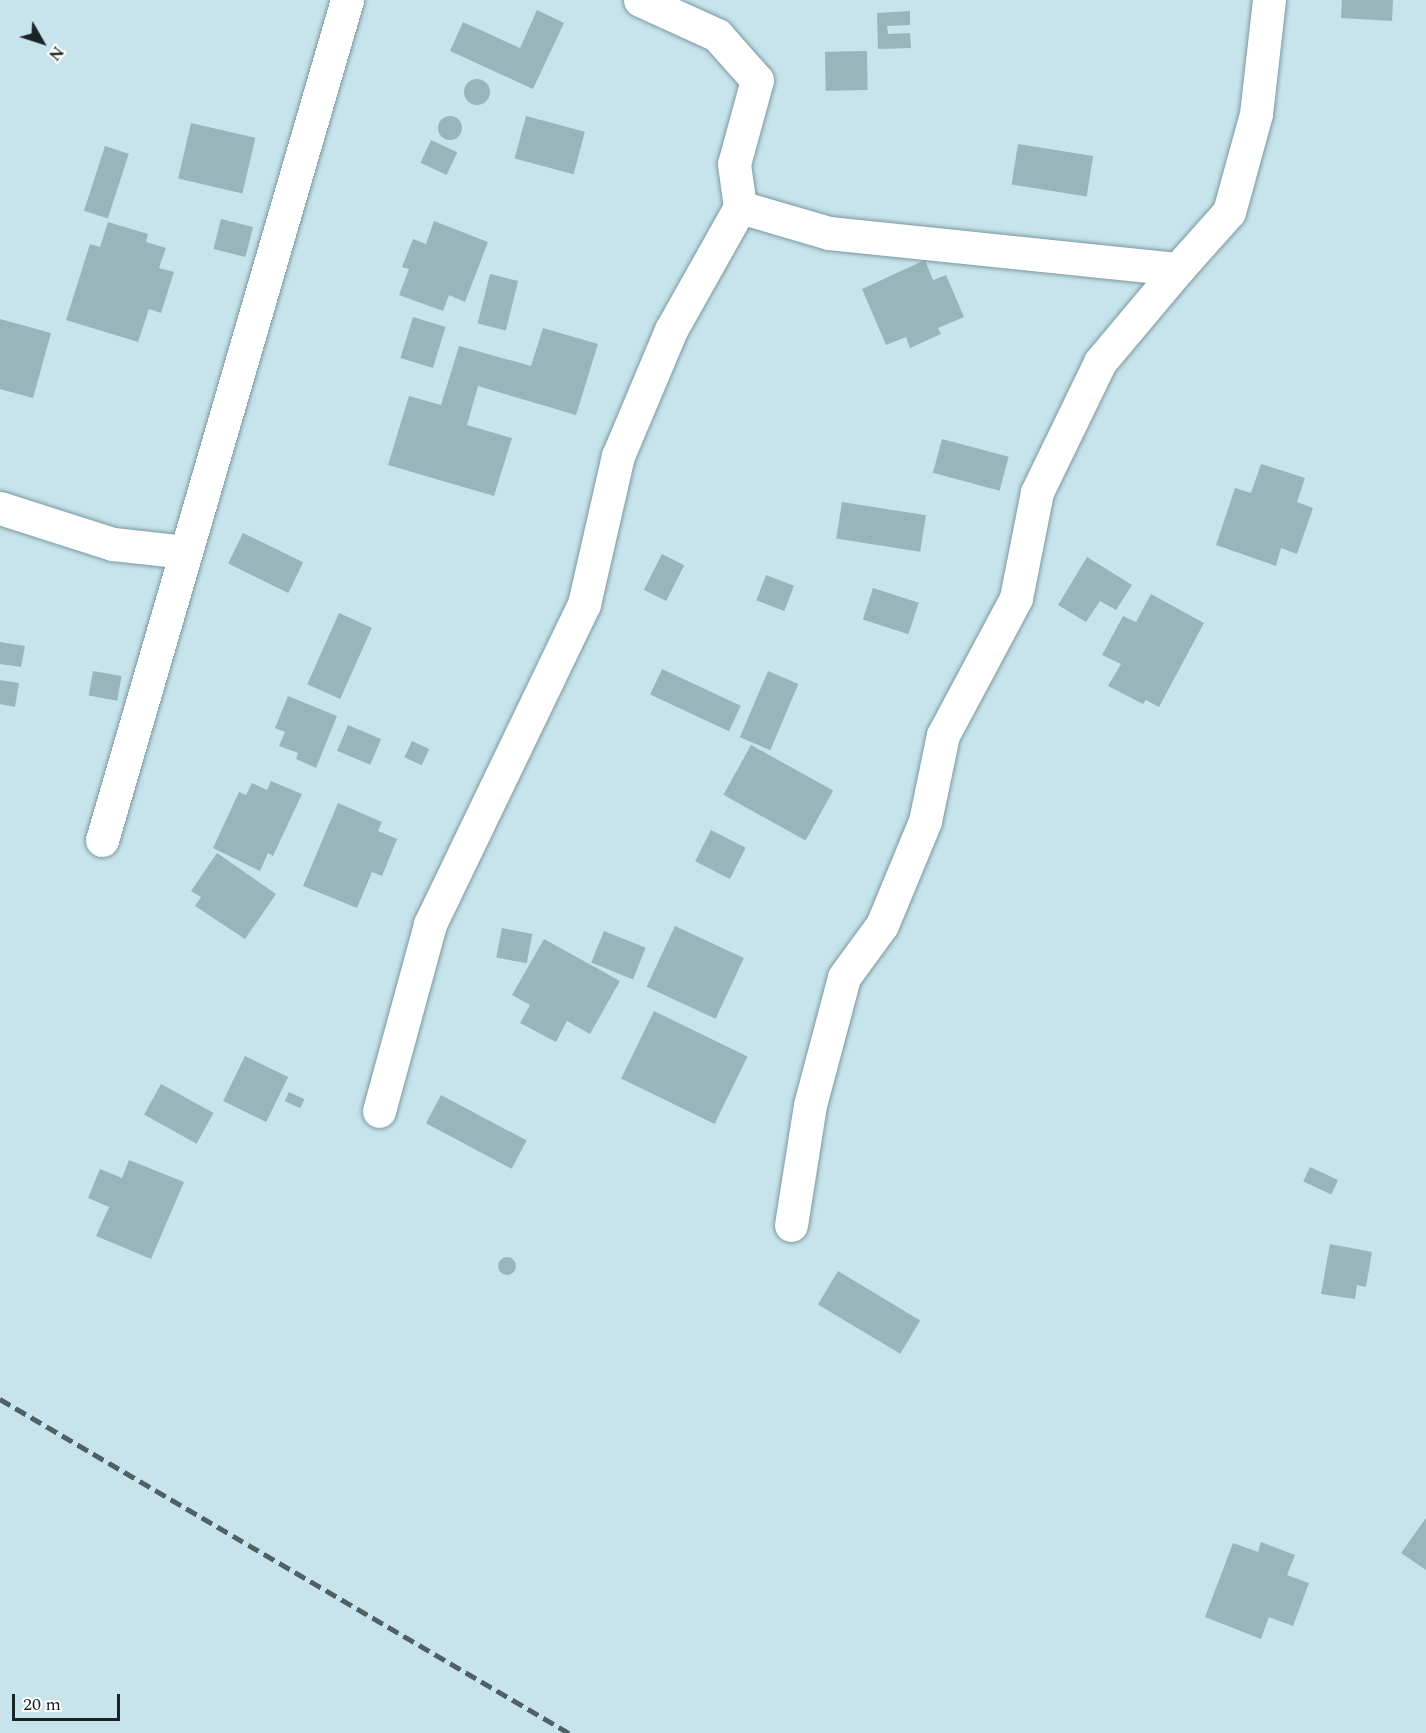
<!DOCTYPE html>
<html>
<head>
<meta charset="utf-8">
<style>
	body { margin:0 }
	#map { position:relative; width:1426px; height:1733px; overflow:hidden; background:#c7e4ec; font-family:Spectral,serif }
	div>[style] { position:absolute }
	.building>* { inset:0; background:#98b5bc; transform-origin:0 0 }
	.round { border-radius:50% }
	.roads { filter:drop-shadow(0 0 2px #7c989f) drop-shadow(0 0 2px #7c989f) }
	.street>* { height:33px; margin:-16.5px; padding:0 16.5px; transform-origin:16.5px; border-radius:16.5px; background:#fff }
	.rail>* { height:4.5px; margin-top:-2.25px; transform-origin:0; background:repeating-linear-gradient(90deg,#506165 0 12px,transparent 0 18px) }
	span { translate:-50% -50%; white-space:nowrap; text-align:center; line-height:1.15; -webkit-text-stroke:5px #fff; paint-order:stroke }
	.north { position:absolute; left:12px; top:12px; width:60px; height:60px; -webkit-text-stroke:4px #fff; paint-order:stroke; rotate:129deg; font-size:16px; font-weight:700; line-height:24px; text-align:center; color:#192427 }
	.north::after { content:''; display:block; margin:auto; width:21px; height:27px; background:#192427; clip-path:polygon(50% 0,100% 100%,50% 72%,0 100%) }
	.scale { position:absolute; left:12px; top:1694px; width:108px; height:27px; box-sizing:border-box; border:3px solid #192427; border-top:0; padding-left:8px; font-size:18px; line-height:21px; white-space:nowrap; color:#192427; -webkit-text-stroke:4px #fff; paint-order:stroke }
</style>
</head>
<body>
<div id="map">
	<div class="building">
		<div style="clip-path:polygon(1342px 0,1393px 0,1392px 21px,1341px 18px)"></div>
		<div style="clip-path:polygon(537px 10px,564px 23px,533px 89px,450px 51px,463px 22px,520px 48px)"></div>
		<div style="clip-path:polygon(910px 11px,910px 25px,887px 26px,888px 34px,910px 33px,911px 48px,878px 49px,877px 13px)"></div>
		<div style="left:867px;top:51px;width:39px;height:42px;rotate:89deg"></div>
		<div class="round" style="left:464px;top:79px;width:26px;height:26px"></div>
		<div class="round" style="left:438px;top:116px;width:24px;height:24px"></div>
		<div style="left:526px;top:116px;width:61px;height:44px;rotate:15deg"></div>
		<div style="left:191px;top:123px;width:66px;height:57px;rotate:13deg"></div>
		<div style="left:431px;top:140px;width:29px;height:25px;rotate:25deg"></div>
		<div style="left:1018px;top:144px;width:76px;height:41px;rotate:9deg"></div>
		<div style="left:105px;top:146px;width:25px;height:68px;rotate:18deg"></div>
		<div style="left:221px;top:219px;width:33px;height:31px;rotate:14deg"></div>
		<div style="clip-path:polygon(434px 221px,488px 242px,465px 302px,449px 295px,443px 311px,399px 295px,409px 269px,402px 267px,413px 239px,426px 244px)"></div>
		<div style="clip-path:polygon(108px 222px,148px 234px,146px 242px,166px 248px,159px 268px,174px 272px,161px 313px,149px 309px,138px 342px,66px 320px,90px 244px,100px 247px)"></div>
		<div style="clip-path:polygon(925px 260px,933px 280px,946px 275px,964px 317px,938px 328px,941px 334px,910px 348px,906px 337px,886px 345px,862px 289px)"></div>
		<div style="left:490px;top:274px;width:29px;height:51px;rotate:14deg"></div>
		<div style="left:413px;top:317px;width:34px;height:43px;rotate:17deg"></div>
		<div style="clip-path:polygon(0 319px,51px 333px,33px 398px,0 389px)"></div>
		<div style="clip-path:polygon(543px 328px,598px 344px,576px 415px,478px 386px,467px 425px,512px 438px,494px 496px,388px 465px,409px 396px,441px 405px,459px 346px,531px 366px)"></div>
		<div style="left:942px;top:439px;width:69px;height:35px;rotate:15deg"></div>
		<div style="clip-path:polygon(1261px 464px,1305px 478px,1297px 502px,1313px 508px,1297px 554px,1281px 548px,1276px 566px,1216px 545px,1235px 488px,1251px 493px)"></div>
		<div style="left:842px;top:502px;width:85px;height:37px;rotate:9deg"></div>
		<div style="left:243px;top:533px;width:67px;height:34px;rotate:26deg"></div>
		<div style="left:662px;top:554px;width:25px;height:40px;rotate:27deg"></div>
		<div style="clip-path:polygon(1087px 557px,1132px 585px,1116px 610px,1100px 601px,1086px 622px,1058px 605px)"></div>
		<div style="left:766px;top:575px;width:30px;height:27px;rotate:21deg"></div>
		<div style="left:873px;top:588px;width:48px;height:33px;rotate:18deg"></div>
		<div style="clip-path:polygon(1151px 594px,1204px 623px,1159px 707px,1146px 700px,1143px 704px,1108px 686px,1121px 664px,1102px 655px,1123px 616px,1136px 622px)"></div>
		<div style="left:339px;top:613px;width:36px;height:78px;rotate:24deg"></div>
		<div style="clip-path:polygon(0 642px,25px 646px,21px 667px,0 664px)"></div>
		<div style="left:662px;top:669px;width:87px;height:28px;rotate:25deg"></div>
		<div style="left:93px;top:671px;width:29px;height:25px;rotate:10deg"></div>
		<div style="left:768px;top:671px;width:33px;height:72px;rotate:23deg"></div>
		<div style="clip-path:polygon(0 680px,19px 683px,15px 707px,0 704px)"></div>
		<div style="clip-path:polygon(288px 696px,337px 716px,316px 768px,296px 759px,298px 753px,279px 746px,285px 732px,275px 728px)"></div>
		<div style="left:348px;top:725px;width:36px;height:28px;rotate:23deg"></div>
		<div style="left:412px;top:741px;width:19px;height:18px;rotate:25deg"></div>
		<div style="left:751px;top:745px;width:94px;height:57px;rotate:29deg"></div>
		<div style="clip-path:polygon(271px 781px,302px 794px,273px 856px,268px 853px,260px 871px,213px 848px,239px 792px,246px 795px,252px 783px,267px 790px)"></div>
		<div style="clip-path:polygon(338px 803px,382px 822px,378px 831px,397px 839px,382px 876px,372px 872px,357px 908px,303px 886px)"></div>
		<div style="left:711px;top:830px;width:39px;height:35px;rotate:27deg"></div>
		<div style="clip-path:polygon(217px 853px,276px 894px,245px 939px,195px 906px,201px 897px,191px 891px)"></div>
		<div style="left:675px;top:926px;width:76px;height:67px;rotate:25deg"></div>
		<div style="left:502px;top:928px;width:31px;height:30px;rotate:11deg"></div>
		<div style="left:604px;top:931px;width:45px;height:34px;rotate:22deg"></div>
		<div style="clip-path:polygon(544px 939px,620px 981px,590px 1034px,567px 1021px,556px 1042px,520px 1023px,530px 1005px,512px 995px)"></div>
		<div style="left:654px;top:1011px;width:104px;height:75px;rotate:26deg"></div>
		<div style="left:245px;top:1056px;width:48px;height:50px;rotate:26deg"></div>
		<div style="left:161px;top:1084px;width:60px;height:35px;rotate:29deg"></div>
		<div style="left:289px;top:1092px;width:17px;height:10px;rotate:25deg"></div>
		<div style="left:441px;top:1095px;width:97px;height:32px;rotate:28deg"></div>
		<div style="clip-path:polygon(129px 1160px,184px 1182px,151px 1259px,96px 1236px,109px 1207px,88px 1198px,100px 1169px,122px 1178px)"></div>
		<div style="left:1310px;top:1167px;width:31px;height:16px;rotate:25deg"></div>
		<div style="clip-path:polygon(1330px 1244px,1372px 1252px,1366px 1287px,1357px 1285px,1355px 1299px,1321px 1294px)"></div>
		<div class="round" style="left:498px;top:1257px;width:18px;height:18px"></div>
		<div style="left:838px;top:1271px;width:96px;height:39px;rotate:31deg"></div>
		<div style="clip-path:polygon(1426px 1518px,1426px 1570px,1401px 1553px)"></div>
		<div style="clip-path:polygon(1261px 1542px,1295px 1555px,1287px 1575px,1309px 1583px,1293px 1626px,1269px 1617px,1261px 1639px,1205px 1617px,1233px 1543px,1258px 1552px)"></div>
	</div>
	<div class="roads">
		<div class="street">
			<div style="left:640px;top:0;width:85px;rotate:24.4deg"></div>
			<div style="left:717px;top:35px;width:60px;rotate:48.4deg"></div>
			<div style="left:757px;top:80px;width:87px;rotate:105.3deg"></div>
			<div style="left:734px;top:164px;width:43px;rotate:82.1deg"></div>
			<div style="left:0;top:508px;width:119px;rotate:17.7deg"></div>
			<div style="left:113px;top:544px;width:72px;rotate:6.3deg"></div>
			<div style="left:102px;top:840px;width:875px;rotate:-73.74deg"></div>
			<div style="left:379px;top:1111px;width:194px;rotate:-74.7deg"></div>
			<div style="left:430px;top:924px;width:355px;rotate:-64.3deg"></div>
			<div style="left:584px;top:604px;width:152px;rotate:-77.1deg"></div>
			<div style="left:618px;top:456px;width:137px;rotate:-67.2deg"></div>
			<div style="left:671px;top:330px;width:141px;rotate:-60.7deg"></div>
			<div style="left:740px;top:207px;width:93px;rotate:16.3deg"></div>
			<div style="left:829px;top:233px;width:351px;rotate:5.9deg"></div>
			<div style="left:1178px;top:269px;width:76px;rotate:-48.2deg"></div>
			<div style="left:1229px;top:212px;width:102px;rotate:-74.6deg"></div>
			<div style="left:1256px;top:114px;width:115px;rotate:-83.5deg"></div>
			<div style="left:791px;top:1225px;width:121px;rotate:-81deg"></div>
			<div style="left:810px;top:1105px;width:132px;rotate:-75.1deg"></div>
			<div style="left:844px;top:977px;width:64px;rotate:-53.8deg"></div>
			<div style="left:882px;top:925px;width:113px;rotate:-67.5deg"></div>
			<div style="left:925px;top:821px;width:88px;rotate:-78.2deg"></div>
			<div style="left:943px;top:735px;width:155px;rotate:-61.9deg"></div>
			<div style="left:1016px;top:598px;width:108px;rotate:-78.8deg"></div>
			<div style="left:1037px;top:492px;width:144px;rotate:-64.1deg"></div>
			<div style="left:1100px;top:362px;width:121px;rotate:-50deg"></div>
		</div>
	</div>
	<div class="rail">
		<div style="left:0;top:1399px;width:660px;rotate:30.41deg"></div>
	</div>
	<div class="north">N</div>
	<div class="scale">20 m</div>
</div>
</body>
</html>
